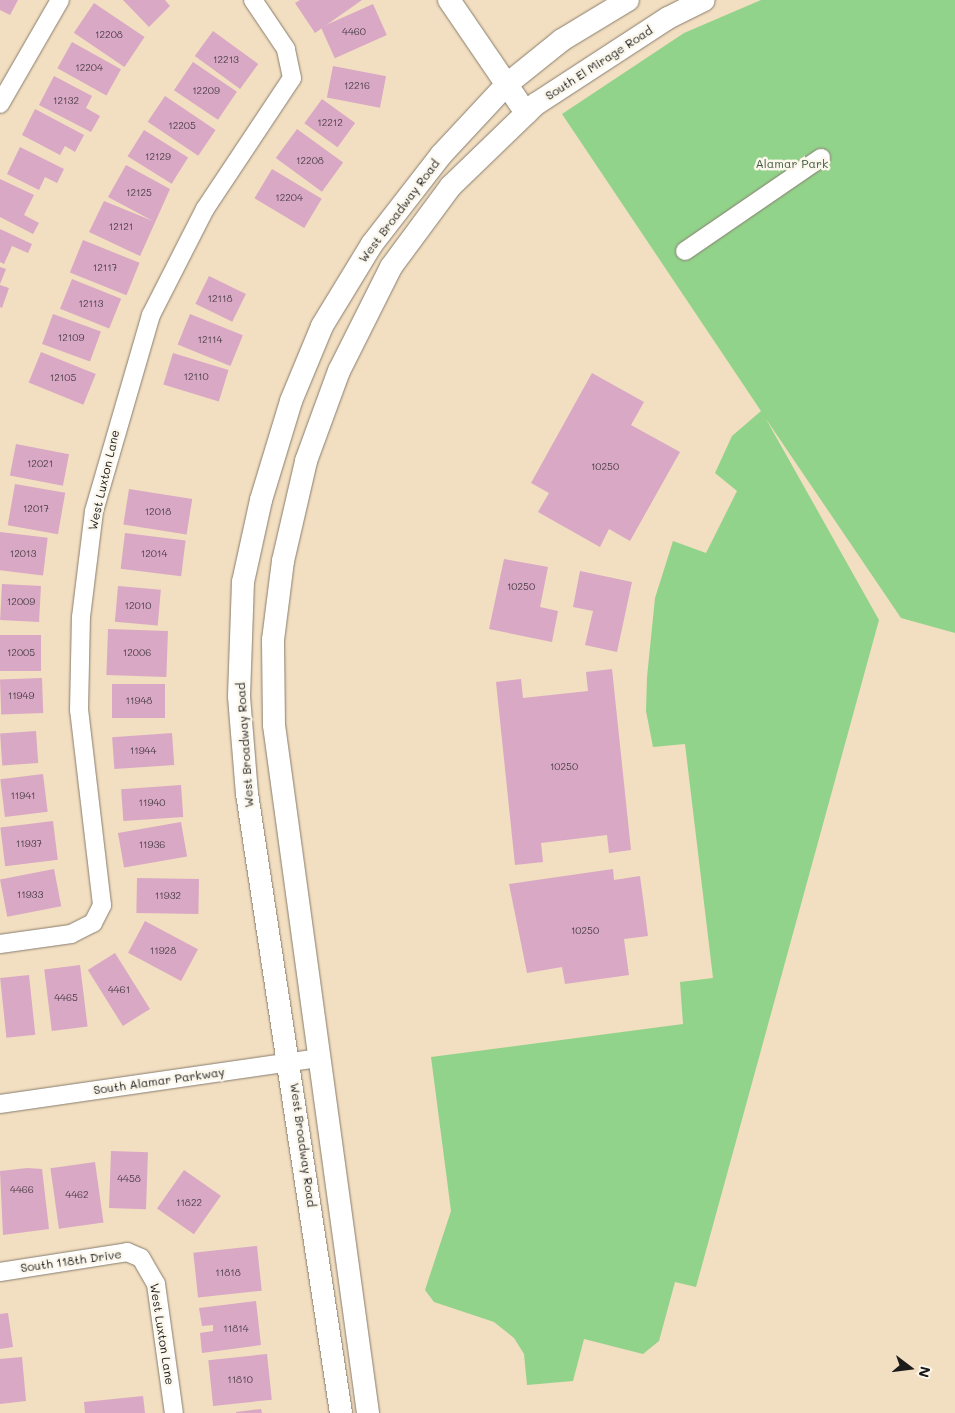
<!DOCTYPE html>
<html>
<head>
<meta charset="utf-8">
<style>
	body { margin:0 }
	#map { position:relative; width:955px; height:1413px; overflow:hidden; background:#f2dec0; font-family:Mali,sans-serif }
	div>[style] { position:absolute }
	.green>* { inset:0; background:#92d38b }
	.building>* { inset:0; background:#d9a8c5; transform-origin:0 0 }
	.roads { filter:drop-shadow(0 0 1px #877d6e) drop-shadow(0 0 1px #877d6e) }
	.minor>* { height:18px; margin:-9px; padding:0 9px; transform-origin:9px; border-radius:9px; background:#fff }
	.major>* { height:22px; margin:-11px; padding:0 11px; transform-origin:11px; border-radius:11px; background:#fff }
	span { translate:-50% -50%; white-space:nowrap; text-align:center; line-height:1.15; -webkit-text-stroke:5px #fbf7ec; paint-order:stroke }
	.number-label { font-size:10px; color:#4b3f46 }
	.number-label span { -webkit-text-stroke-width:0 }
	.street-label { font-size:12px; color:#1c1c1c }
	.park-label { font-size:12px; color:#455c43 }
	.north { position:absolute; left:885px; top:1343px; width:50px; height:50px; -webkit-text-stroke:4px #fbf7ec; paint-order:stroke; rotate:105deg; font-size:14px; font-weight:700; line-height:20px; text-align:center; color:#1c1c1c }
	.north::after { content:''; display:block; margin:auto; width:18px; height:22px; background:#1c1c1c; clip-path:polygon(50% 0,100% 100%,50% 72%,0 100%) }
</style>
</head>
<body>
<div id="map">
	<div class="green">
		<div style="clip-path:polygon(761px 0,955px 0,955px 633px,901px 618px,766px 419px,879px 620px,696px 1287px,675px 1282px,659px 1341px,643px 1354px,584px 1339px,573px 1381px,527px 1385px,524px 1354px,514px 1338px,494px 1322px,434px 1302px,425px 1290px,451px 1211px,431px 1057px,683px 1024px,680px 982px,713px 978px,685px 744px,653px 747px,646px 711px,647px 677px,655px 598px,673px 541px,706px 553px,737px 491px,715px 473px,732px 436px,761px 411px,562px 114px,684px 33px)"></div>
	</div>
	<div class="building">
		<div style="clip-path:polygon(0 0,18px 0,10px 15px,0 10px)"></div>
		<div style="clip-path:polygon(123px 0,165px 0,170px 6px,149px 27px)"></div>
		<div style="clip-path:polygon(300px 0,362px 0,315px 33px,295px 3px)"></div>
		<div style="left:94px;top:3px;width:61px;height:36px;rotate:34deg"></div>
		<div style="left:373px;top:4px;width:34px;height:57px;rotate:66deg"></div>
		<div style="left:213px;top:31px;width:56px;height:31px;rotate:36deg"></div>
		<div style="left:72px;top:42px;width:56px;height:30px;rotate:29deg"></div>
		<div style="left:193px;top:62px;width:53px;height:34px;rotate:34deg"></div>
		<div style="left:333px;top:66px;width:54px;height:32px;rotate:11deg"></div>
		<div style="clip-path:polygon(54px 76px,92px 96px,86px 108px,100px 116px,91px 132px,39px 105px)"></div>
		<div style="left:165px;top:96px;width:61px;height:31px;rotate:34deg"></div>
		<div style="left:322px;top:99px;width:41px;height:30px;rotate:36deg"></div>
		<div style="clip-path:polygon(35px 109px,84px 135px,75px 152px,65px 146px,60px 155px,22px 135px)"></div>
		<div style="left:297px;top:129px;width:57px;height:36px;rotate:36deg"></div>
		<div style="left:144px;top:130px;width:52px;height:31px;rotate:32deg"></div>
		<div style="clip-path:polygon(20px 147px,64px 169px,57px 183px,45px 177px,39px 190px,7px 174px)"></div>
		<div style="clip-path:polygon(126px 165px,170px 189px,140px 256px,89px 232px,104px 201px,153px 221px,108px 197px)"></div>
		<div style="left:272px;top:169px;width:58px;height:34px;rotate:31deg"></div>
		<div style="clip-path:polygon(0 179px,34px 195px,24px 215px,39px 223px,33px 234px,0 217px)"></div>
		<div style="clip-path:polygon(0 229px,32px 244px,28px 253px,12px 246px,4px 264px,0 262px)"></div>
		<div style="left:83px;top:240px;width:61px;height:35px;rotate:22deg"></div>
		<div style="clip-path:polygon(0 267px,6px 269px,0 284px)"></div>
		<div style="left:209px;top:276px;width:41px;height:31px;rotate:26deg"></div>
		<div style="left:72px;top:279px;width:53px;height:32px;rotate:22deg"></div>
		<div style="clip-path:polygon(0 285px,9px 288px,2px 308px,0 307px)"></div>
		<div style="left:53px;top:314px;width:51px;height:32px;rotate:20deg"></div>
		<div style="left:190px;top:314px;width:57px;height:33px;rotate:22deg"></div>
		<div style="left:41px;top:352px;width:59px;height:33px;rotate:22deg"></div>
		<div style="left:173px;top:353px;width:58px;height:33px;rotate:17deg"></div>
		<div style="clip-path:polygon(592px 373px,644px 402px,631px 425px,680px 452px,630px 541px,609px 529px,600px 547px,538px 512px,549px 493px,531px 483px)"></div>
		<div style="left:16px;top:444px;width:54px;height:32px;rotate:11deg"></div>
		<div style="left:15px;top:484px;width:51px;height:42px;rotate:10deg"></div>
		<div style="left:129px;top:489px;width:64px;height:36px;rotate:9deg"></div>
		<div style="left:0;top:532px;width:48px;height:38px;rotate:7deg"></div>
		<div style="left:125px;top:533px;width:61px;height:36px;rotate:7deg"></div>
		<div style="clip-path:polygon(504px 559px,548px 567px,540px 607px,558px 611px,552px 642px,489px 629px)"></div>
		<div style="clip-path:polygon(580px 571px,632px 582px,617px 652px,585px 645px,593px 611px,573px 607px)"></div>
		<div style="left:2px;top:584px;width:39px;height:36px;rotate:3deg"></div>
		<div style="left:118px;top:586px;width:43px;height:36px;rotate:5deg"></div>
		<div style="left:108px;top:629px;width:60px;height:46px;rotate:2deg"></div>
		<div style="left:0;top:635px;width:41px;height:36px"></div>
		<div style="clip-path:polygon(612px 669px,631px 850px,609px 853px,607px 835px,541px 843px,543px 862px,515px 865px,496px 682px,521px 679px,523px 698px,588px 691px,586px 672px)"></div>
		<div style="left:42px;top:678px;width:35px;height:42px;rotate:88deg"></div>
		<div style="left:165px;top:684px;width:34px;height:53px;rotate:90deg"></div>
		<div style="left:36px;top:731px;width:32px;height:36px;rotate:86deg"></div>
		<div style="left:172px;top:733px;width:32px;height:60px;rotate:86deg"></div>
		<div style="left:43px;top:774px;width:38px;height:43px;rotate:83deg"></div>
		<div style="left:181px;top:785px;width:32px;height:60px;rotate:86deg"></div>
		<div style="left:53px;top:821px;width:39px;height:53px;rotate:83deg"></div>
		<div style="left:181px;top:822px;width:35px;height:64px;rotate:80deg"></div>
		<div style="left:54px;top:869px;width:38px;height:55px;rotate:79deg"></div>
		<div style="clip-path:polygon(613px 869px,614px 880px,640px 876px,648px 936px,624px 939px,629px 975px,565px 984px,562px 967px,527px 973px,509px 884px)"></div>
		<div style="left:137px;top:878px;width:62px;height:35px;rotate:1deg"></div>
		<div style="left:145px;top:921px;width:60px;height:36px;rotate:28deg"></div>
		<div style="left:115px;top:953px;width:66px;height:32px;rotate:58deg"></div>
		<div style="left:80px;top:965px;width:62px;height:36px;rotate:83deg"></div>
		<div style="left:29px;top:975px;width:60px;height:29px;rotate:84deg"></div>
		<div style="left:111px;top:1151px;width:37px;height:57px;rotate:2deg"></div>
		<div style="left:95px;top:1162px;width:61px;height:45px;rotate:82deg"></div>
		<div style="clip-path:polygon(27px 1168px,42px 1169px,49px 1229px,3px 1235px,0 1171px)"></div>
		<div style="left:184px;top:1170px;width:45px;height:47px;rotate:35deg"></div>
		<div style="left:257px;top:1246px;width:45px;height:64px;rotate:84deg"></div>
		<div style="clip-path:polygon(256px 1301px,261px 1345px,202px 1353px,200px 1333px,213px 1331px,213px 1325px,202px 1326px,199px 1308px)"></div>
		<div style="clip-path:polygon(8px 1313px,13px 1347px,0 1349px,0 1314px)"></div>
		<div style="left:267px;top:1354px;width:46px;height:59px;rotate:84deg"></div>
		<div style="clip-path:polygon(22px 1357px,26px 1401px,0 1404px,0 1359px)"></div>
		<div style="clip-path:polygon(143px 1396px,145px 1413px,85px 1413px,84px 1402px)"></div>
		<div style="clip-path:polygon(261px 1409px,262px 1413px,236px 1413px,236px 1412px)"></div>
	</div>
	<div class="roads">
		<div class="minor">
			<div style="left:0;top:104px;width:120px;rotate:-60deg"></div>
			<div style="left:685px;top:251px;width:165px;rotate:-34.4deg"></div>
			<div style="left:0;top:944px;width:72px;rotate:-8deg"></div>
			<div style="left:71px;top:934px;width:25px;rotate:-27deg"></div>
			<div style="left:93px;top:923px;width:20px;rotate:-63deg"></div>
			<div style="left:102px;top:905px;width:196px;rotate:-96.7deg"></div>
			<div style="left:79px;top:710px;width:93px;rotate:-88.8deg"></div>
			<div style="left:81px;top:617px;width:107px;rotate:-83deg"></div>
			<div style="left:94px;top:511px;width:204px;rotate:-73.8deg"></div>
			<div style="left:151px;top:315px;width:119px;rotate:-63deg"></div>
			<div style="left:205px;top:209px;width:157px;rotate:-56.4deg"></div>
			<div style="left:292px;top:78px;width:30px;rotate:-102deg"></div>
			<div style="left:286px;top:49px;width:59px;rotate:-124deg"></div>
			<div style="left:0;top:1104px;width:321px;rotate:-8.2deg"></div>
			<div style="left:0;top:1272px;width:129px;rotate:-8.9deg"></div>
			<div style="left:127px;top:1252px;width:15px;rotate:23deg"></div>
			<div style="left:141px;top:1258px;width:30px;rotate:60deg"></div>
			<div style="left:156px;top:1284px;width:130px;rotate:82.1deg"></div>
		</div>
		<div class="major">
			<div style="left:449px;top:0;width:137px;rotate:55.7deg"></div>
			<div style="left:341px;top:1413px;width:626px;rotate:-98.63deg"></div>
			<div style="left:247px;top:794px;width:98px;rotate:-94.7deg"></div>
			<div style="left:239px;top:696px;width:114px;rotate:-88deg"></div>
			<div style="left:243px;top:582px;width:84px;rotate:-77.6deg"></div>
			<div style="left:261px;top:500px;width:103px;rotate:-73.1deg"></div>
			<div style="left:291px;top:401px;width:81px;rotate:-67.5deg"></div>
			<div style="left:322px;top:326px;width:96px;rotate:-58.6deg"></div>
			<div style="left:372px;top:244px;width:113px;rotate:-52.2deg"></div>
			<div style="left:441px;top:155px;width:96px;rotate:-47.1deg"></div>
			<div style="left:506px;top:85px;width:72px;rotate:-38.8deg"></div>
			<div style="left:562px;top:40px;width:77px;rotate:-31.2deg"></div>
			<div style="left:368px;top:1413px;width:694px;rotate:-97.78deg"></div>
			<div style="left:274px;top:725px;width:85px;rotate:-90.7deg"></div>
			<div style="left:273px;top:640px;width:80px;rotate:-82.8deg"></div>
			<div style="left:283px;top:561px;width:103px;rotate:-77deg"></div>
			<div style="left:306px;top:461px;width:96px;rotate:-69.9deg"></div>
			<div style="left:339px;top:371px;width:116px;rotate:-63.4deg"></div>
			<div style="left:391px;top:267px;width:101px;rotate:-53.5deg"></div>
			<div style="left:451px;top:186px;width:118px;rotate:-44deg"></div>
			<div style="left:536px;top:104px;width:158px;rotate:-33.1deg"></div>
			<div style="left:668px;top:18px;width:40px;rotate:-26.6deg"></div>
		</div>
	</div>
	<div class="number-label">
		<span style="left:354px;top:32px">4460</span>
		<span style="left:109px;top:35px">12208</span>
		<span style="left:226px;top:60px">12213</span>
		<span style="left:89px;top:68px">12204</span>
		<span style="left:357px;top:86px">12216</span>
		<span style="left:206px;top:91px">12209</span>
		<span style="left:66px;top:101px">12132</span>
		<span style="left:330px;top:123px">12212</span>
		<span style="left:182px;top:126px">12205</span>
		<span style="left:158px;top:157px">12129</span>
		<span style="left:310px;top:161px">12208</span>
		<span style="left:139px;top:193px">12125</span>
		<span style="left:289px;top:198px">12204</span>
		<span style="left:121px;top:227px">12121</span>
		<span style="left:105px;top:268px">12117</span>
		<span style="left:220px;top:299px">12118</span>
		<span style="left:91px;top:304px">12113</span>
		<span style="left:71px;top:338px">12109</span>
		<span style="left:210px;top:340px">12114</span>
		<span style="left:196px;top:377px">12110</span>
		<span style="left:63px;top:378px">12105</span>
		<span style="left:40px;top:464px">12021</span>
		<span style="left:605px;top:467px">10250</span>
		<span style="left:36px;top:509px">12017</span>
		<span style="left:158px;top:512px">12018</span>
		<span style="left:23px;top:554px">12013</span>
		<span style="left:154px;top:554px">12014</span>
		<span style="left:521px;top:587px">10250</span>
		<span style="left:21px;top:602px">12009</span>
		<span style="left:138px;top:606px">12010</span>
		<span style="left:21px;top:653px">12005</span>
		<span style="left:137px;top:653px">12006</span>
		<span style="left:21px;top:696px">11949</span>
		<span style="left:139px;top:701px">11948</span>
		<span style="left:143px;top:751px">11944</span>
		<span style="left:564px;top:767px">10250</span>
		<span style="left:23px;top:796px">11941</span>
		<span style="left:152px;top:803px">11940</span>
		<span style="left:29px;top:844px">11937</span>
		<span style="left:152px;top:845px">11936</span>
		<span style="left:30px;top:895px">11933</span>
		<span style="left:168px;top:896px">11932</span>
		<span style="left:585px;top:931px">10250</span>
		<span style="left:163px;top:951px">11928</span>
		<span style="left:119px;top:990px">4461</span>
		<span style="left:66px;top:998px">4465</span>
		<span style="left:129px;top:1179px">4458</span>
		<span style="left:22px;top:1190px">4466</span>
		<span style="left:77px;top:1195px">4462</span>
		<span style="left:189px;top:1203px">11822</span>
		<span style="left:228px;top:1273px">11818</span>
		<span style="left:236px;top:1329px">11814</span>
		<span style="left:240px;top:1380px">11810</span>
	</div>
	<div class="street-label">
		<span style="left:599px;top:63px;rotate:-33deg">South El Mirage Road</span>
		<span style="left:399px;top:211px;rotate:-53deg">West Broadway Road</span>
		<span style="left:104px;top:480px;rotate:-77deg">West Luxton Lane</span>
		<span style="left:245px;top:745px;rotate:-94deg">West Broadway Road</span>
		<span style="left:159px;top:1081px;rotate:-8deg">South Alamar Parkway</span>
		<span style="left:303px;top:1145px;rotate:82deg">West Broadway Road</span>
		<span style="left:71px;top:1261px;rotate:-8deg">South 118th Drive</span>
		<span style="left:162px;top:1334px;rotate:81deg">West Luxton Lane</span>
	</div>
	<div class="park-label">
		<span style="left:792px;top:164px">Alamar Park</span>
	</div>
	<div class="north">N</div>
</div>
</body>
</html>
